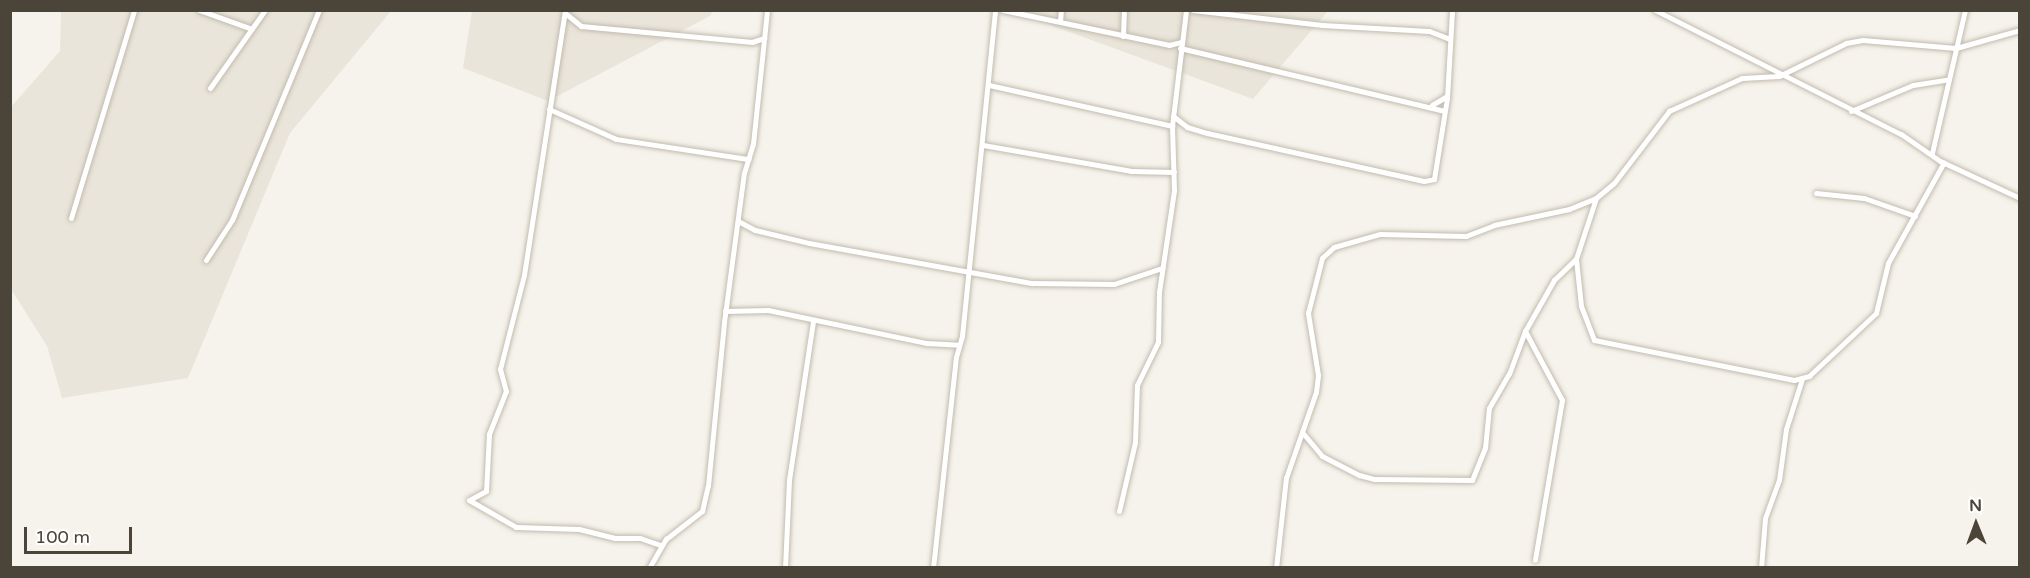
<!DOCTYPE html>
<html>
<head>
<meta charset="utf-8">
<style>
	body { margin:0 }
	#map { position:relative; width:2030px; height:578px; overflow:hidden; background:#f6f3ec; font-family:"Varela Round",sans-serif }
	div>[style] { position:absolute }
	.residential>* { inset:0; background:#eae5da }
	.roads { filter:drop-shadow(0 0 2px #c2bbae) drop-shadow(0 0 2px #c2bbae) }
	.street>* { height:5px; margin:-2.5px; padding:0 2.5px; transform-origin:2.5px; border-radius:2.5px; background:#fff }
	span { translate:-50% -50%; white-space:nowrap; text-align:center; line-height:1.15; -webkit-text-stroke:6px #fff; paint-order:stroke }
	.frame { position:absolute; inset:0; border:12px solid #4b4439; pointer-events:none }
	.north { position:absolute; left:1946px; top:494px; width:60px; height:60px; -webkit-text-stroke:4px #fff; paint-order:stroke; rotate:359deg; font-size:16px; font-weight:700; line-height:24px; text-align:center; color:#4b4439 }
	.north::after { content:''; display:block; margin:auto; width:21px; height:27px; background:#4b4439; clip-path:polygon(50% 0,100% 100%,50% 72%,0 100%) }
	.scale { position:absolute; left:24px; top:527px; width:108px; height:27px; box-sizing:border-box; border:3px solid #4b4439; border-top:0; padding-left:8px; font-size:18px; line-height:21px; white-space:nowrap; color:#4b4439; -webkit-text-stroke:4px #fff; paint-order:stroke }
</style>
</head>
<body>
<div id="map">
	<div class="residential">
		<div style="clip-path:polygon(61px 11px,391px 11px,290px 133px,188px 378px,62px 398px,47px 346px,11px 289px,11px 107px,60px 51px)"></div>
		<div style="clip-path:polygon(472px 11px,713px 11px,710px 16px,548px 101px,463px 68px)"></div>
		<div style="clip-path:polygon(1012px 11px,1328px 11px,1253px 99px)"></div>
	</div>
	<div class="roads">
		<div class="street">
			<div style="left:199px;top:10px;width:56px;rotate:19.7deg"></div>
			<div style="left:565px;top:10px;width:268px;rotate:98.8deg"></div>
			<div style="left:524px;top:275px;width:97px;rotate:104.3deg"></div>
			<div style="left:500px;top:369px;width:23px;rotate:75deg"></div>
			<div style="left:506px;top:391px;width:46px;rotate:111.6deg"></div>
			<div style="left:489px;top:434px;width:57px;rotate:93deg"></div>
			<div style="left:486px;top:491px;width:19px;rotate:152deg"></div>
			<div style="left:469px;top:500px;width:54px;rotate:29.9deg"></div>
			<div style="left:516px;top:527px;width:63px;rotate:1.8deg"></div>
			<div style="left:579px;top:529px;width:37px;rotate:14deg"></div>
			<div style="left:615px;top:538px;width:25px"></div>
			<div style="left:640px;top:538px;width:21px;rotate:19deg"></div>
			<div style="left:1003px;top:10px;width:170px;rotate:11.9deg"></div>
			<div style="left:1169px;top:45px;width:12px;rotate:-14deg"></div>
			<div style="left:1193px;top:10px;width:130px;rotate:6.6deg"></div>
			<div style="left:1322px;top:25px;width:107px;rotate:3.2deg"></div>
			<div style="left:1429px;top:31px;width:22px;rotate:21deg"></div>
			<div style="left:1655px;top:10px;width:275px;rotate:26.8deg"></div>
			<div style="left:1901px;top:134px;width:47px;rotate:34.7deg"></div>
			<div style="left:1940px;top:161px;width:88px;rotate:24.8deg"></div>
			<div style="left:565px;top:13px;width:21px;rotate:39deg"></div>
			<div style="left:581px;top:26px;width:172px;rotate:5.3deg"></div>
			<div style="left:752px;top:42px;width:13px;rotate:-18deg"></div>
			<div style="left:1060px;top:21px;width:11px;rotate:-85deg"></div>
			<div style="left:1123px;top:36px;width:26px;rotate:-88deg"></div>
			<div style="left:1180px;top:48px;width:272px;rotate:13.4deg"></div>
			<div style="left:989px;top:85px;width:188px;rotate:12.6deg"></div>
			<div style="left:210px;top:88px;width:95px;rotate:-54.8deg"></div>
			<div style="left:1432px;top:105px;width:17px;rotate:-31deg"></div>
			<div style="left:549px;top:109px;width:73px;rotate:24.1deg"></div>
			<div style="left:616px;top:139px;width:134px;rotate:8.6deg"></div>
			<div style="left:1851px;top:111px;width:67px;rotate:-22.8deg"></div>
			<div style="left:1913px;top:85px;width:36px;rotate:-9deg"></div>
			<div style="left:1173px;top:116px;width:18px;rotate:38deg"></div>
			<div style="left:1187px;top:127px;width:21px;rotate:17deg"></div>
			<div style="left:1207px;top:133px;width:222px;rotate:12.5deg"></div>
			<div style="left:1424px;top:181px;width:10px;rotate:-11deg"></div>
			<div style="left:1434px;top:179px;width:82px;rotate:-80.9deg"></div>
			<div style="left:1447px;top:98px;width:88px;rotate:-86.7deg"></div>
			<div style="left:983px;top:145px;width:151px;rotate:9.9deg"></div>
			<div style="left:1132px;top:171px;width:42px;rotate:1.4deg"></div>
			<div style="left:1932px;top:153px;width:147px;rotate:-77deg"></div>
			<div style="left:1816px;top:193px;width:48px;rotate:5.9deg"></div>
			<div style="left:1864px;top:198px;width:54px;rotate:19.4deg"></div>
			<div style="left:1596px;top:198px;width:64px;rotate:108.2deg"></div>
			<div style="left:1576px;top:259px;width:47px;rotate:83.9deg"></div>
			<div style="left:1581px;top:306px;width:36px;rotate:69deg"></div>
			<div style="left:1594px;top:340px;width:204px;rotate:11.3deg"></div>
			<div style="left:1794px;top:380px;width:16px;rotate:-15deg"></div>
			<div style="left:1809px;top:376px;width:92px;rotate:-43.2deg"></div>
			<div style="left:1876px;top:313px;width:51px;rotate:-76.5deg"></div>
			<div style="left:1888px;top:263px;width:115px;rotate:-61deg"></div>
			<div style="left:71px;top:218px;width:217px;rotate:-73.1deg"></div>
			<div style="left:738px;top:221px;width:19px;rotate:28deg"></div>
			<div style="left:755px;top:230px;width:56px;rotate:13.5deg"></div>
			<div style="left:809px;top:243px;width:227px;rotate:10.2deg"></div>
			<div style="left:1032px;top:283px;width:82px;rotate:0.7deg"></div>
			<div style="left:1114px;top:284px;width:51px;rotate:-18.4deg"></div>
			<div style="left:206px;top:260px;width:48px;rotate:-57deg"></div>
			<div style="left:232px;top:220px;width:227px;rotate:-67.5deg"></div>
			<div style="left:725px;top:311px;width:43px;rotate:-1.3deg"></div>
			<div style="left:768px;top:310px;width:161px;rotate:11.8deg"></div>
			<div style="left:926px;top:343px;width:33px;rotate:3deg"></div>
			<div style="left:1525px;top:331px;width:78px;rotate:61.8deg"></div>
			<div style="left:1562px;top:400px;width:162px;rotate:99.6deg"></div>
			<div style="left:1302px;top:432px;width:31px;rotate:50deg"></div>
			<div style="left:1322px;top:456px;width:42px;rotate:27.2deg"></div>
			<div style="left:1359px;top:475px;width:16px;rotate:15deg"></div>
			<div style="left:1374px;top:479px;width:98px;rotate:0.6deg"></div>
			<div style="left:1472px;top:480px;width:35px;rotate:-68deg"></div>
			<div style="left:1485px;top:448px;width:40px;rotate:-84.3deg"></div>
			<div style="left:1489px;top:408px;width:39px;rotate:-60deg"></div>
			<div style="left:1509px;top:374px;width:46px;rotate:-69.6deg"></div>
			<div style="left:1525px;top:331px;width:59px;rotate:-60.4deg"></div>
			<div style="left:1554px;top:280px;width:30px;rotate:-44deg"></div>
			<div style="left:1119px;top:511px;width:71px;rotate:-76.9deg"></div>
			<div style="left:1135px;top:442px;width:57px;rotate:-88deg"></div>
			<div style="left:1137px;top:385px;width:48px;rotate:-64deg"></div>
			<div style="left:1158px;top:342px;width:50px;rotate:-88.9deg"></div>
			<div style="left:1159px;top:292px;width:103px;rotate:-81.6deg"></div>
			<div style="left:1174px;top:190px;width:64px;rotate:-91.8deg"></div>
			<div style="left:1172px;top:126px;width:117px;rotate:-83.1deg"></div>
			<div style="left:649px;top:568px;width:34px;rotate:-60deg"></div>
			<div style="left:666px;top:539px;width:46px;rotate:-37.9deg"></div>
			<div style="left:702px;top:511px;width:26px;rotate:-77deg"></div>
			<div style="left:708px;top:486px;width:165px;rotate:-84.4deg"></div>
			<div style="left:724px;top:322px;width:150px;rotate:-82.4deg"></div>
			<div style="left:744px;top:173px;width:30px;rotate:-73deg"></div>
			<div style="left:753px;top:144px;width:135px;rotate:-84deg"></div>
			<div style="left:785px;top:568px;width:88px;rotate:-87.4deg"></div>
			<div style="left:789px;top:480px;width:160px;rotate:-81.4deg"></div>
			<div style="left:933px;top:568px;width:212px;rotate:-83.8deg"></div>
			<div style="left:956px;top:357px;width:22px;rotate:-74deg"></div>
			<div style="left:962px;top:336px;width:328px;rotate:-84.2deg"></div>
			<div style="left:1276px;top:568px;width:91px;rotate:-83.7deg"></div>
			<div style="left:1286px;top:478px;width:91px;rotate:-70.8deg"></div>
			<div style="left:1316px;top:392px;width:17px;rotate:-83deg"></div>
			<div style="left:1318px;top:375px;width:63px;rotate:-99.2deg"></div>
			<div style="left:1308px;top:313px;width:57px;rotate:-75.7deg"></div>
			<div style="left:1322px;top:258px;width:16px;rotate:-43deg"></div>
			<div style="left:1334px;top:247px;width:48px;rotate:-15.8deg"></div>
			<div style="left:1380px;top:234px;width:86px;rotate:1.3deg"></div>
			<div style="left:1466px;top:236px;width:30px;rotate:-21deg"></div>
			<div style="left:1494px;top:225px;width:77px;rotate:-12deg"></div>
			<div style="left:1569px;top:209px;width:29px;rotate:-22deg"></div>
			<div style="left:1596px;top:198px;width:23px;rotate:-40deg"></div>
			<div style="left:1614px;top:183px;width:91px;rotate:-52.6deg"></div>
			<div style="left:1669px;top:111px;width:80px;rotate:-24.3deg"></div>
			<div style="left:1742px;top:78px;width:37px;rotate:-3deg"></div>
			<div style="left:1779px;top:76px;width:75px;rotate:-26.2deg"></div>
			<div style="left:1846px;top:43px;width:17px;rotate:-10deg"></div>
			<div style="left:1863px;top:40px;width:93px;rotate:4.9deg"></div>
			<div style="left:1956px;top:48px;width:66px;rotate:-15.7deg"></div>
			<div style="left:1761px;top:568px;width:50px;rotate:-85.4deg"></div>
			<div style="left:1765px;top:518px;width:40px;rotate:-69.8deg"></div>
			<div style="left:1779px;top:480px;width:51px;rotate:-82.2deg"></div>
			<div style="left:1786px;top:429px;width:52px;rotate:-72.3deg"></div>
		</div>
	</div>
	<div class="frame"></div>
	<div class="north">N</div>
	<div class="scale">100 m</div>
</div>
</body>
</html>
